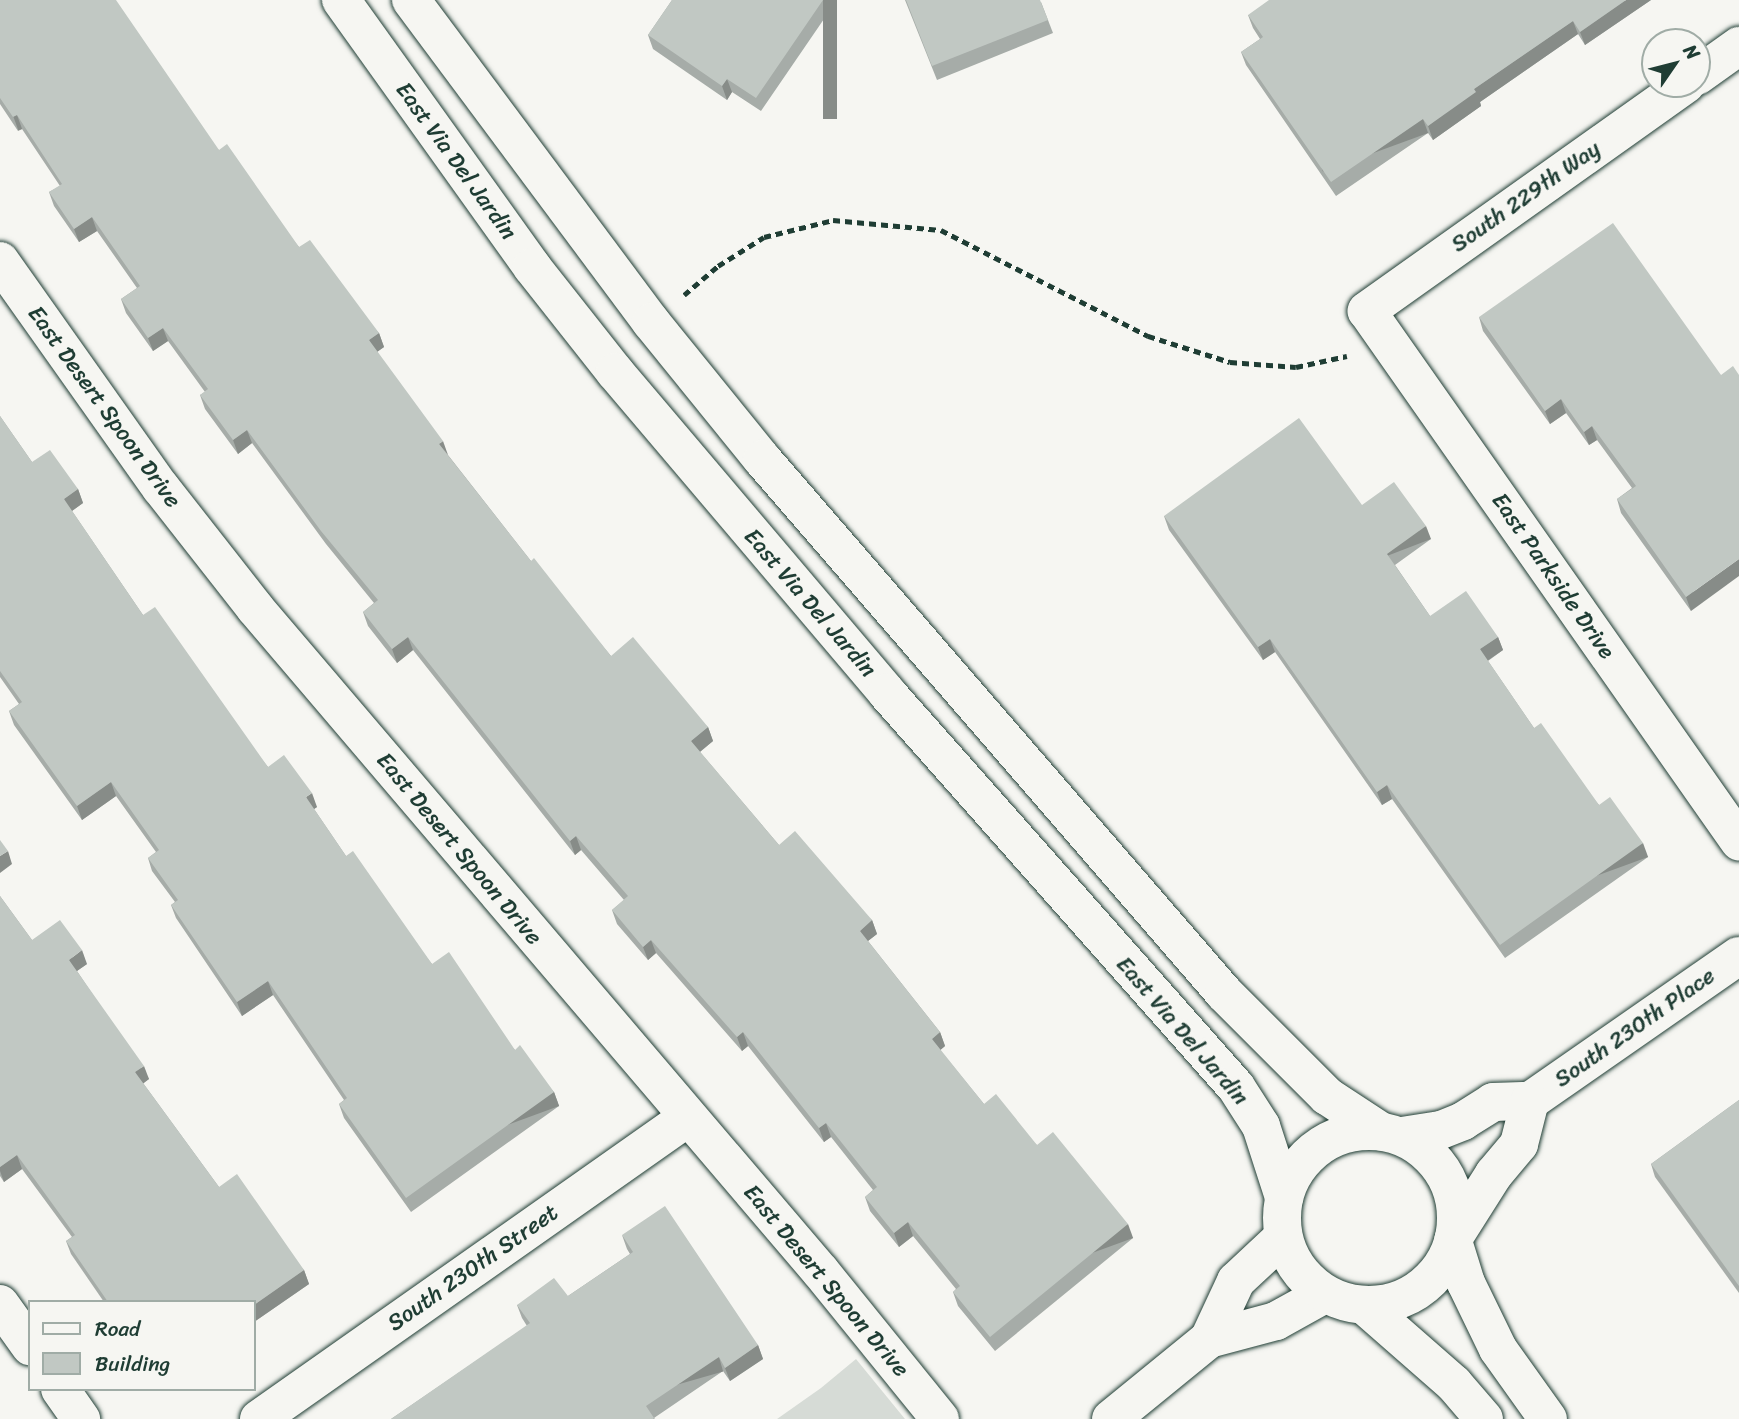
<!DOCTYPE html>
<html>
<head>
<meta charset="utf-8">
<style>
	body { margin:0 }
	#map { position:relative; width:1739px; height:1419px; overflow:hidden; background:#f6f6f2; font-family:Sriracha,sans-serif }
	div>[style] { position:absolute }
	.green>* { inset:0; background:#d6dbd6 }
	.path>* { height:4.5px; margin-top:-2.25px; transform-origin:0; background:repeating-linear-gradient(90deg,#1f3d34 0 7px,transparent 0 12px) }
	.roads { filter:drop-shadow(0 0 2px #1f3d34) drop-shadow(0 0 2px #1f3d34) }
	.minor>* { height:38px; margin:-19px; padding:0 19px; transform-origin:19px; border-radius:19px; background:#f6f6f2 }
	.tertiary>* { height:38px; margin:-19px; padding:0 19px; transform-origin:19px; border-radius:19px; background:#f6f6f2 }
	.tertiary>.ring { margin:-19px; padding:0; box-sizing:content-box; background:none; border:38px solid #f6f6f2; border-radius:50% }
	.wall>* { inset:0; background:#a6aca8 }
	.shaded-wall>* { inset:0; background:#878c88; transform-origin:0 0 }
	.building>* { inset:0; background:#c1c8c3 }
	span { translate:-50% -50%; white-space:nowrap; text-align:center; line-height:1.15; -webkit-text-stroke:7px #f6f6f2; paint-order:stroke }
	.street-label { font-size:23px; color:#1f3d34 }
	.legend { position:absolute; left:28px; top:1300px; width:228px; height:91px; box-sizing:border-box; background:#f6f6f2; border:2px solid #a0aca6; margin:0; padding:9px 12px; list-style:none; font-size:21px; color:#1f3d34 }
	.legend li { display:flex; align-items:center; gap:14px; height:35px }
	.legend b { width:35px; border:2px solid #a0aca6 }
	.north { position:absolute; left:1641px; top:28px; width:70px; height:70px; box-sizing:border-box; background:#f6f6f2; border:2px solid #a0aca6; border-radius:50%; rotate:55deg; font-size:19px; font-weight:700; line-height:28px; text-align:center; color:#1f3d34 }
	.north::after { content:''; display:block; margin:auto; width:24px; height:32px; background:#1f3d34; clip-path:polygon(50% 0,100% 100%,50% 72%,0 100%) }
</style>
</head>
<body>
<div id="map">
	<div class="green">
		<div style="clip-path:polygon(856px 1359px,905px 1419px,777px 1419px,821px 1388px)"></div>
	</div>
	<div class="path">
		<div style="left:684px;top:295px;width:45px;rotate:-40.5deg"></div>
		<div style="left:718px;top:266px;width:54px;rotate:-32.2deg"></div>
		<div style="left:764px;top:237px;width:71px;rotate:-13.8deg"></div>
		<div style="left:833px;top:220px;width:108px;rotate:5.3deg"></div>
		<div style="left:941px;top:230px;width:233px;rotate:27.1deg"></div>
		<div style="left:1148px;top:336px;width:86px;rotate:17.6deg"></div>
		<div style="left:1230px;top:362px;width:66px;rotate:4.3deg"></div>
		<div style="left:1296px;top:367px;width:52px;rotate:-12.2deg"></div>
	</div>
	<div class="roads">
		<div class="minor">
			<div style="left:1697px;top:76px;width:52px;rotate:-35.5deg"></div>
			<div style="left:1686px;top:84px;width:392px;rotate:144.6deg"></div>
			<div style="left:1367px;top:311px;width:648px;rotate:54.94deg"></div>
			<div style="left:0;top:261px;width:278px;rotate:54.7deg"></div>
			<div style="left:161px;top:488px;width:152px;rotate:51.9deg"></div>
			<div style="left:255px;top:608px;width:872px;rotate:49.56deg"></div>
			<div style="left:821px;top:1272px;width:189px;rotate:51deg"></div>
			<div style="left:1402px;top:1136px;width:39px;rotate:-9deg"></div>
			<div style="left:1441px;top:1130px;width:24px;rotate:-22deg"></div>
			<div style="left:1463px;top:1121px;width:36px;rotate:-32deg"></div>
			<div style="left:1493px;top:1102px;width:37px;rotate:-2deg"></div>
			<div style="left:1530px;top:1101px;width:254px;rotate:-34.8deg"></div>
			<div style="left:1454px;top:1237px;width:75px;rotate:-57.6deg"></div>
			<div style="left:1494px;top:1174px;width:39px;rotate:-50deg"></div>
			<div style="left:1519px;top:1144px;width:44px;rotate:-75.7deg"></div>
			<div style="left:0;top:1304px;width:52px;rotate:54.5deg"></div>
			<div style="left:1209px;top:1339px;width:64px;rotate:-65deg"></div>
			<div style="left:1236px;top:1281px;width:64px;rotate:-43.1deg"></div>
			<div style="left:60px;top:1389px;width:37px;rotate:55deg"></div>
			<div style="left:259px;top:1419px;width:523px;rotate:-35.12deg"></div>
			<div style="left:1111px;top:1419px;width:127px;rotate:-39.2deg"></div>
			<div style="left:1209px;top:1339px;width:69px;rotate:-15deg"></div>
			<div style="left:1276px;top:1321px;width:56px;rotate:-28.9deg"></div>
		</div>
		<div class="tertiary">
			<div style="left:341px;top:0;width:328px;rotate:54.4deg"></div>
			<div style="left:532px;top:267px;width:134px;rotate:51.7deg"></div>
			<div style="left:615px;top:372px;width:421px;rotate:49.7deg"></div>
			<div style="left:887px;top:693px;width:526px;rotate:48.47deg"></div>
			<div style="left:1236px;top:1087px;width:46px;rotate:57.3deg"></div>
			<div style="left:1261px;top:1126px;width:75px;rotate:72.1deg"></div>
			<div style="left:411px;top:0;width:402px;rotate:53.3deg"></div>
			<div style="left:651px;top:322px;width:176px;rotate:51deg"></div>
			<div style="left:762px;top:459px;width:706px;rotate:49.13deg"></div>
			<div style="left:1224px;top:993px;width:146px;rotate:45deg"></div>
			<div style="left:1327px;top:1096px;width:64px;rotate:33.4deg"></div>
			<div class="ring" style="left:1282px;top:1131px;width:136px;height:136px"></div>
			<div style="left:1453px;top:1241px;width:44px;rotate:72.8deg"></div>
			<div style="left:1466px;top:1283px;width:73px;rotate:64.1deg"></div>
			<div style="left:1498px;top:1349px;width:86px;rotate:54.5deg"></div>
			<div style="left:1365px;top:1306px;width:118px;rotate:41.2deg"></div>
			<div style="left:1454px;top:1384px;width:46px;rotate:49.4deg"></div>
		</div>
	</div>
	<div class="wall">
		<div style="clip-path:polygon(0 0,219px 150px,299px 247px,379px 333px,384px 347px,377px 352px,448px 455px,531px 561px,611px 656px,708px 727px,713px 741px,700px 752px,779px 845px,872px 920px,877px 934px,868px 941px,940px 1032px,945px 1046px,940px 1050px,984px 1104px,1037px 1145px,1133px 1238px,995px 1351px,958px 1306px,953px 1292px,956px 1289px,913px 1236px,899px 1247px,870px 1211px,865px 1197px,873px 1190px,831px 1137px,824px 1142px,748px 1046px,742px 1051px,656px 953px,648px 960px,617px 924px,612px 910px,624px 900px,581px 850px,575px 855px,413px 650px,397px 663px,368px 626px,363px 612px,374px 603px,326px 544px,252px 443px,238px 454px,205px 409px,200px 395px,205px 392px,168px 341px,153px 351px,126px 313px,121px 299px,137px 288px,97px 231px,79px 242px,54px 206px,49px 192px,60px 186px,22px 129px,18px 131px,0 104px)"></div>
		<div style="clip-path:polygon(672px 0,837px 0,761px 111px,732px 92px,727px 100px,653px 49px,648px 35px)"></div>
		<div style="clip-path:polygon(905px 0,1041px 2px,1053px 33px,937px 80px)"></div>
		<div style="clip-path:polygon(1651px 0,1585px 45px,1578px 34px,1480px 102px,1481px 106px,1433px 140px,1428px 133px,1336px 196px,1246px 65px,1241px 52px,1260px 39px,1253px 28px,1248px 15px)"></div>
		<div style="clip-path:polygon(1479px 317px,1721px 375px,1691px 611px,1621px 513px,1617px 499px,1632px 488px,1597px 440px,1589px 445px,1566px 413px,1550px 424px,1483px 331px)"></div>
		<div style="clip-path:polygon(0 416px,32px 462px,78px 489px,83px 503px,72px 511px,143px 615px,268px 767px,317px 807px,314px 809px,346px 856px,432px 964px,515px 1050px,554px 1092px,559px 1106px,411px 1212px,344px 1118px,339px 1104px,344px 1100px,273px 995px,242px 1016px,176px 918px,171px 905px,175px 902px,152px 871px,148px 858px,156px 852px,116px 796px,82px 820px,14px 725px,9px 711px,19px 704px,0 677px)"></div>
		<div style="clip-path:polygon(1362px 505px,1431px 539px,1395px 565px,1430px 616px,1498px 637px,1503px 650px,1488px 661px,1534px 728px,1599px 805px,1648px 857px,1505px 958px,1392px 799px,1382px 805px,1275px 652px,1263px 660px,1169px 530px,1164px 516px)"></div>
		<div style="clip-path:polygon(0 896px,32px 940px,87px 964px,77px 971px,149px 1079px,143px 1083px,219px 1187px,304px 1270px,309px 1284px,254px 1322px,254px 1302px,104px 1302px,71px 1254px,66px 1241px,72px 1237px,22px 1169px,4px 1182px,0 1176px)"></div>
		<div style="clip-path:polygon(1739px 1100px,1739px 1293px,1655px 1177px,1651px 1164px)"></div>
		<div style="clip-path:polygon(622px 1235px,758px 1345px,763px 1359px,730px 1381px,723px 1371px,654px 1418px,655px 1419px,391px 1419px,527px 1326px,522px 1318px,517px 1305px,568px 1296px,630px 1254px,627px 1249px)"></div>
	</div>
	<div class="shaded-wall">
		<div style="left:823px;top:0;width:14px;height:119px"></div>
		<div style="clip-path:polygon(1626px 0,1651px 0,1585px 45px,1580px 32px)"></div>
		<div style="clip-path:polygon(1573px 21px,1578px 34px,1480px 102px,1481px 106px,1433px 140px,1428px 126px,1474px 89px)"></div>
		<div style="clip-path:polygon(727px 79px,732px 92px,727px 100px,722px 86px)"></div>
		<div style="left:17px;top:115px;width:15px;height:4px;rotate:70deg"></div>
		<div style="left:1423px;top:119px;width:15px;height:112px;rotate:70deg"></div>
		<div style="clip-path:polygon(92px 217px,97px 231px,79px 242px,74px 229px)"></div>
		<div style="clip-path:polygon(163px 328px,168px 341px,153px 351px,148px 338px)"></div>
		<div style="clip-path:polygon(379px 333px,384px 347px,374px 354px,369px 340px)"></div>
		<div style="clip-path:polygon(1561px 399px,1566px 413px,1550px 424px,1545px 411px)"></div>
		<div style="clip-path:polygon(1592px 426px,1597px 440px,1589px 445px,1584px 432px)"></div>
		<div style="clip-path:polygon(247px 430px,252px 443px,238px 454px,233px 440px)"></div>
		<div style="clip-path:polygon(443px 441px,448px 455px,439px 444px)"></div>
		<div style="clip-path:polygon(78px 489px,83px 503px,69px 513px,64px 499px)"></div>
		<div style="left:1426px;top:526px;width:14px;height:48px;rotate:69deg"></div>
		<div style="clip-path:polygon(1739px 559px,1739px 576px,1691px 611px,1686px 597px)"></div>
		<div style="clip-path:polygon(408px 637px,413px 650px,397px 663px,392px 649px)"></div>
		<div style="clip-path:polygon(1498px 637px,1503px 650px,1484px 663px,1480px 649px)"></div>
		<div style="clip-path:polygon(1270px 639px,1275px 652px,1263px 660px,1258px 647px)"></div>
		<div style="clip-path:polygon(708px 727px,713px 741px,696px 755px,691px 741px)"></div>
		<div style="clip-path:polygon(111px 782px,116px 796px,82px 820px,77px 806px)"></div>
		<div style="clip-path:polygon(1387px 785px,1392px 799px,1382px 805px,1377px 792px)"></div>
		<div style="clip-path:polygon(312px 793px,317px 807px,311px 811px,306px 797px)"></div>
		<div style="clip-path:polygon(576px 836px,581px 850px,575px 855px,570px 841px)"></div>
		<div style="left:1643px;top:843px;width:15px;height:176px;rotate:70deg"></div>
		<div style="clip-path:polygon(8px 851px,12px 864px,0 873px,0 856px)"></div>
		<div style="clip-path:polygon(872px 920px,877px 934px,864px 944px,860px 931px)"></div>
		<div style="clip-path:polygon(651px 940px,656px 953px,648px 960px,643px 947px)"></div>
		<div style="clip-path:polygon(82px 950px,87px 964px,74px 973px,69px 960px)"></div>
		<div style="clip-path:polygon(268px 981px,273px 995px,242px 1016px,237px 1002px)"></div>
		<div style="clip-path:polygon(743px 1032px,748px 1046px,742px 1051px,737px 1037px)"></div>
		<div style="clip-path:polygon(940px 1032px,945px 1046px,937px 1053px,932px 1039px)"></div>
		<div style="clip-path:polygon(144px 1066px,149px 1079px,140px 1086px,135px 1072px)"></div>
		<div style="left:554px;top:1092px;width:15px;height:182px;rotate:70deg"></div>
		<div style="clip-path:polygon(826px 1123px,831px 1137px,824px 1142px,819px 1128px)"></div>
		<div style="clip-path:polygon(17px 1155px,22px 1169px,4px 1182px,0 1171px,0 1167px)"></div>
		<div style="clip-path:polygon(908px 1222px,913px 1236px,899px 1247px,894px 1233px)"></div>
		<div style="left:1128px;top:1224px;width:15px;height:178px;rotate:70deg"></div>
		<div style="clip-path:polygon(304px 1270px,309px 1284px,254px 1322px,254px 1305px)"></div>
		<div style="clip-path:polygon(758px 1345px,763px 1359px,730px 1381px,725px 1368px)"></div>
		<div style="left:719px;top:1357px;width:15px;height:88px;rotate:74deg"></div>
	</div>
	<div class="building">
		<div style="clip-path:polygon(0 0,116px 0,219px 150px,227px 144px,299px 247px,310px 240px,379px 333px,369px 340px,443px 441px,439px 444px,531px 561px,534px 558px,611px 656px,633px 637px,708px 727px,691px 741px,779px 845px,795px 831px,872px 920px,860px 931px,940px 1032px,932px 1039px,984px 1104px,996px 1094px,1037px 1145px,1053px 1132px,1128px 1224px,990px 1337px,953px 1292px,960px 1286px,908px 1222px,894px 1233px,865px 1197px,877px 1187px,826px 1123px,819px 1128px,743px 1032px,737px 1037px,651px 940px,643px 947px,612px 910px,628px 896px,576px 836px,570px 841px,408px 637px,392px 649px,363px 612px,378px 600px,321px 531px,247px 430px,233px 440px,200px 395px,208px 389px,163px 328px,148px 338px,121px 299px,140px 286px,92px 217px,74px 229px,49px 192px,62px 184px,17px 115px,13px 117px,0 98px)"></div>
		<div style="clip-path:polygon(672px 0,823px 0,756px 98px,727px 79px,722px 86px,648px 35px)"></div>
		<div style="clip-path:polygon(906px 0,1040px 0,1048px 20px,932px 66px)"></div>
		<div style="clip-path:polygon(1269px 0,1626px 0,1580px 32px,1573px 21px,1474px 89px,1476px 92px,1428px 126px,1423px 119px,1331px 182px,1241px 52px,1263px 37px,1248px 15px)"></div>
		<div style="clip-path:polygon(1613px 223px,1721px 375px,1733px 366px,1739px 375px,1739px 559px,1686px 597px,1617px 499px,1636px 486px,1592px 426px,1584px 432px,1561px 399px,1545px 411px,1479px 317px)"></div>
		<div style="clip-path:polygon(0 416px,32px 462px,50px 450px,78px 489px,64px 499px,143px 615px,155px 607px,268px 767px,284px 755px,312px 793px,306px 797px,346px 856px,353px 851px,432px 964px,449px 952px,515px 1050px,520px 1045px,554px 1092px,406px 1198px,339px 1104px,347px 1098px,268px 981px,237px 1002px,171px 905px,178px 900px,148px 858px,159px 850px,111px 782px,77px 806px,9px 711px,22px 702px,0 671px)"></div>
		<div style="clip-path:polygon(1299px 418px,1362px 505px,1394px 482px,1426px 526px,1387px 554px,1430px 616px,1466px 591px,1498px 637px,1480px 649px,1534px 728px,1541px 723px,1599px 805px,1610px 797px,1643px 843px,1500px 945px,1387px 785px,1377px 792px,1270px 639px,1258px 647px,1164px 516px)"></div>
		<div style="clip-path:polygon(0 840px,8px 851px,0 856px)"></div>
		<div style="clip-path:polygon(0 896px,32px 940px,60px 920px,82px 950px,69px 960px,144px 1066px,135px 1072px,219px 1187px,237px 1174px,304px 1270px,254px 1305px,254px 1302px,108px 1302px,66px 1241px,75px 1235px,17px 1155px,0 1167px)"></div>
		<div style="clip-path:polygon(1739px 1100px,1739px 1286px,1651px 1164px)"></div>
		<div style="clip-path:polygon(665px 1206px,758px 1345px,725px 1368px,719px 1357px,646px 1406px,654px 1418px,653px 1419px,391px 1419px,530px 1323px,517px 1305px,554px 1278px,568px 1296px,633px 1252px,622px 1235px)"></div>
	</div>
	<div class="street-label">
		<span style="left:456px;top:161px;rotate:54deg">East Via Del Jardin</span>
		<span style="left:1526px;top:197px;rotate:-35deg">South 229th Way</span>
		<span style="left:104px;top:407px;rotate:54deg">East Desert Spoon Drive</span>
		<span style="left:1553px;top:576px;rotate:55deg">East Parkside Drive</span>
		<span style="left:810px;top:603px;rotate:49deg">East Via Del Jardin</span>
		<span style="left:459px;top:849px;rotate:50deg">East Desert Spoon Drive</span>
		<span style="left:1635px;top:1028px;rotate:-35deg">South 230th Place</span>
		<span style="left:1182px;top:1031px;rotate:49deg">East Via Del Jardin</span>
		<span style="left:473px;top:1268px;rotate:-35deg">South 230th Street</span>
		<span style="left:826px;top:1281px;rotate:50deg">East Desert Spoon Drive</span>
	</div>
	<ul class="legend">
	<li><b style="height:9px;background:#f6f6f2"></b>Road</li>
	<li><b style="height:19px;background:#c1c8c3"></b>Building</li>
	</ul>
	<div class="north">N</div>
</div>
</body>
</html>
